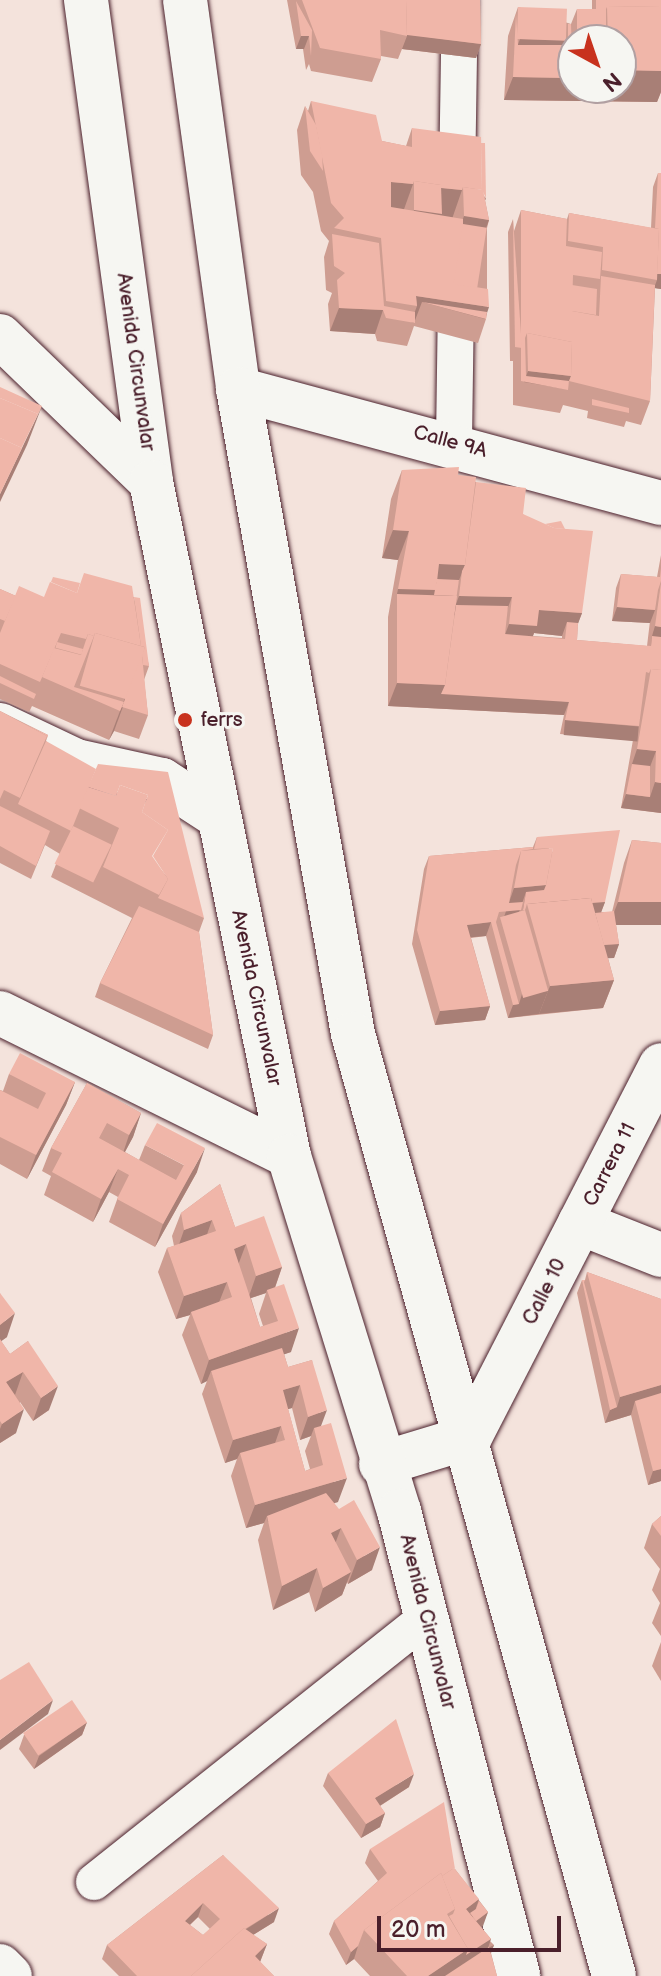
<!DOCTYPE html>
<html>
<head>
<meta charset="utf-8">
<style>
	body { margin:0 }
	#map { position:relative; width:661px; height:1976px; overflow:hidden; background:#f4e3dc; font-family:"Balsamiq Sans",sans-serif }
	div>[style] { position:absolute }
	.roads { filter:drop-shadow(0 0 2px #4a1f2b) drop-shadow(0 0 2px #4a1f2b) }
	.service>* { height:36px; margin:-18px; padding:0 18px; transform-origin:18px; border-radius:18px; background:#f6f6f2 }
	.minor>* { height:44px; margin:-22px; padding:0 22px; transform-origin:22px; border-radius:22px; background:#f6f6f2 }
	.secondary>* { height:44px; margin:-22px; padding:0 22px; transform-origin:22px; border-radius:22px; background:#f6f6f2 }
	.wall>* { inset:0; background:#ce9d91 }
	.shaded-wall>* { inset:0; background:#a87f76; transform-origin:0 0 }
	.building>* { inset:0; background:#f0b6a9; transform-origin:0 0 }
	.dots>* { width:22px; height:22px; translate:-50% -50%; box-sizing:border-box; border:4px solid #f6f6f2; border-radius:50% }
	span { translate:-50% -50%; white-space:nowrap; text-align:center; line-height:1.15; -webkit-text-stroke:6px #f6f6f2; paint-order:stroke }
	.street-label { font-size:20px; color:#4a1f2b }
	.poi-label { font-size:20px; color:#4a1f2b }
	.left { translate:0 -50%; text-align:left }
	.north { position:absolute; left:557px; top:24px; width:80px; height:80px; box-sizing:border-box; background:#f6f6f2; border:2px solid #b1a0a2; border-radius:50%; rotate:140deg; font-size:22px; font-weight:700; line-height:32px; text-align:center; color:#4a1f2b }
	.north::after { content:''; display:block; margin:auto; width:28px; height:36px; background:#c8321e; clip-path:polygon(50% 0,100% 100%,50% 72%,0 100%) }
	.scale { position:absolute; left:377px; top:1916px; width:184px; height:36px; box-sizing:border-box; border:4px solid #4a1f2b; border-top:0; padding-left:10px; font-size:24px; line-height:28px; white-space:nowrap; color:#4a1f2b; -webkit-text-stroke:6px #f6f6f2; paint-order:stroke }
</style>
</head>
<body>
<div id="map">
	<div class="roads">
		<div class="service">
			<div style="left:457px;top:182px;width:182px;rotate:-89.1deg"></div>
			<div style="left:454px;top:442px;width:152px;rotate:-89.2deg"></div>
			<div style="left:94px;top:1882px;width:424px;rotate:-38.5deg"></div>
		</div>
		<div class="minor">
			<div style="left:0;top:336px;width:210px;rotate:44deg"></div>
			<div style="left:238px;top:389px;width:438px;rotate:15.1deg"></div>
			<div style="left:0;top:725px;width:84px;rotate:25.3deg"></div>
			<div style="left:76px;top:761px;width:88px;rotate:12.5deg"></div>
			<div style="left:162px;top:780px;width:68px;rotate:33deg"></div>
			<div style="left:0;top:1013px;width:322px;rotate:26.3deg"></div>
			<div style="left:580px;top:1223px;width:87px;rotate:21.6deg"></div>
			<div style="left:381px;top:1464px;width:93px;rotate:-16.9deg"></div>
			<div style="left:470px;top:1437px;width:418px;rotate:-62.8deg"></div>
			<div style="left:0;top:1966px;width:14px;rotate:45deg"></div>
		</div>
		<div class="secondary">
			<div style="left:86px;top:0;width:486px;rotate:82.3deg"></div>
			<div style="left:151px;top:482px;width:688px;rotate:78.43deg"></div>
			<div style="left:289px;top:1156px;width:372px;rotate:72.8deg"></div>
			<div style="left:399px;top:1511px;width:480px;rotate:75.6deg"></div>
			<div style="left:185px;top:0;width:393px;rotate:82.2deg"></div>
			<div style="left:238px;top:389px;width:655px;rotate:79.89deg"></div>
			<div style="left:353px;top:1034px;width:977px;rotate:74.51deg"></div>
		</div>
	</div>
	<div class="wall">
		<div style="clip-path:polygon(287px 0,480px 0,481px 44px,476px 58px,402px 49px,398px 59px,381px 56px,381px 59px,372px 82px,311px 71px,309px 64px,306px 70px,303px 49px,296px 49px)"></div>
		<div style="clip-path:polygon(evenodd,592px 0,661px 0,661px 92px,657px 102px,504px 100px,508px 36px,518px 7px,571px 24px,577px 9px,592px 9px,592px 0,573px 40px,621px 40px,621px 88px,573px 88px,573px 40px)"></div>
		<div style="clip-path:polygon(311px 101px,382px 141px,406px 146px,412px 128px,486px 198px,485px 200px,489px 220px,487px 228px,487px 312px,486px 319px,478px 343px,414px 326px,407px 346px,377px 341px,375px 334px,330px 331px,328px 304px,332px 293px,326px 290px,324px 257px,329px 241px,321px 231px,313px 192px,301px 175px,297px 130px,305px 106px,308px 111px)"></div>
		<div style="clip-path:polygon(658px 173px,661px 173px,661px 289px,655px 288px,650px 401px,641px 425px,626px 421px,624px 427px,587px 418px,588px 411px,563px 405px,560px 413px,513px 405px,513px 361px,510px 361px,508px 232px,513px 219px,514px 231px,521px 210px,567px 219px,569px 213px,651px 228px,653px 187px)"></div>
		<div style="clip-path:polygon(evenodd,402px 470px,458px 475px,476px 482px,523px 514px,582px 613px,578px 623px,577px 640px,647px 646px,650px 621px,650px 623px,612px 621px,616px 588px,621px 574px,657px 577px,661px 555px,661px 813px,621px 808px,633px 740px,560px 734px,564px 715px,388px 706px,388px 617px,398px 560px,382px 558px,391px 499px,402px 470px,534px 633px,562px 636px,562px 638px,533px 636px,534px 633px)"></div>
		<div style="clip-path:polygon(0 589px,16px 596px,44px 597px,134px 597px,149px 666px,144px 680px,148px 715px,139px 739px,114px 731px,109px 740px,32px 706px,29px 712px,0 699px)"></div>
		<div style="clip-path:polygon(0 711px,48px 735px,46px 741px,204px 918px,199px 932px,213px 1035px,208px 1049px,95px 997px,100px 983px,132px 918px,51px 877px,60px 854px,45px 845px,31px 879px,0 863px)"></div>
		<div style="clip-path:polygon(537px 837px,605px 902px,601px 912px,612px 912px,624px 863px,632px 840px,661px 843px,661px 925px,616px 925px,619px 944px,614px 958px,608px 958px,614px 980px,603px 1008px,508px 1018px,486px 936px,471px 938px,490px 1006px,485px 1020px,435px 1025px,412px 944px,424px 869px,429px 856px,533px 847px)"></div>
		<div style="clip-path:polygon(9px 1074px,75px 1082px,66px 1105px,27px 1179px,0 1164px,0 1090px,3px 1091px)"></div>
		<div style="clip-path:polygon(87px 1083px,141px 1113px,133px 1137px,125px 1152px,139px 1160px,145px 1145px,197px 1172px,155px 1247px,109px 1222px,118px 1197px,109px 1192px,93px 1222px,44px 1195px,51px 1176px,42px 1171px,51px 1148px)"></div>
		<div style="clip-path:polygon(evenodd,220px 1184px,235px 1227px,282px 1267px,275px 1288px,291px 1352px,284px 1354px,288px 1367px,312px 1360px,321px 1426px,338px 1502px,334px 1503px,372px 1570px,348px 1584px,347px 1582px,342px 1595px,315px 1612px,309px 1592px,273px 1610px,258px 1540px,264px 1523px,246px 1528px,231px 1476px,237px 1459px,225px 1463px,202px 1394px,207px 1381px,201px 1384px,182px 1335px,190px 1315px,176px 1319px,158px 1272px,167px 1248px,174px 1246px,172px 1236px,181px 1213px,220px 1184px,266px 1293px,259px 1314px,263px 1326px,260px 1327px,251px 1298px,266px 1293px,220px 1184px,292px 1408px,300px 1440px,311px 1436px,305px 1451px,310px 1469px,305px 1471px,288px 1409px,292px 1408px)"></div>
		<div style="clip-path:polygon(587px 1272px,661px 1299px,661px 1481px,648px 1485px,631px 1415px,605px 1423px,577px 1293px,582px 1280px,585px 1280px)"></div>
		<div style="clip-path:polygon(0 1293px,7px 1337px,1px 1341px,10px 1354px,28px 1341px,49px 1410px,33px 1421px,20px 1402px,16px 1433px,0 1443px)"></div>
		<div style="clip-path:polygon(661px 1516px,661px 1636px,652px 1623px,660px 1603px,652px 1590px,660px 1569px,644px 1548px,652px 1524px)"></div>
		<div style="clip-path:polygon(661px 1642px,661px 1681px,652px 1666px)"></div>
		<div style="clip-path:polygon(87px 1722px,82px 1735px,34px 1769px,19px 1749px,24px 1735px)"></div>
		<div style="clip-path:polygon(328px 1773px,409px 1787px,380px 1806px,385px 1813px,380px 1827px,361px 1838px,323px 1786px)"></div>
		<div style="clip-path:polygon(370px 1849px,455px 1869px,488px 1912px,481px 1927px,491px 1939px,490px 1941px,494px 1945px,491px 1953px,497px 1976px,370px 1976px,354px 1959px,346px 1965px,329px 1934px,334px 1921px,378px 1881px,365px 1863px)"></div>
		<div style="clip-path:polygon(evenodd,223px 1855px,274px 1922px,253px 1935px,267px 1944px,260px 1962px,274px 1976px,119px 1976px,102px 1959px,107px 1945px,223px 1855px,198px 1917px,210px 1929px,203px 1935px,190px 1925px,198px 1917px)"></div>
	</div>
	<div class="shaded-wall">
		<div style="clip-path:polygon(404px 34px,481px 44px,476px 58px,402px 49px,407px 36px)"></div>
		<div style="clip-path:polygon(301px 36px,309px 36px,304px 49px,296px 49px)"></div>
		<div style="clip-path:polygon(520px 39px,568px 40px,558px 69px,514px 55px)"></div>
		<div style="clip-path:polygon(621px 70px,661px 71px,661px 92px,657px 102px,504px 100px,513px 77px,567px 78px,573px 88px,621px 88px)"></div>
		<div style="clip-path:polygon(391px 182px,413px 184px,403px 212px,381px 211px)"></div>
		<div style="clip-path:polygon(414px 185px,462px 190px,452px 219px,403px 241px,414px 210px)"></div>
		<div style="clip-path:polygon(486px 198px,478px 218px,489px 220px,478px 251px,461px 224px,464px 216px)"></div>
		<div style="clip-path:polygon(653px 274px,661px 274px,661px 289px,654px 288px,657px 280px)"></div>
		<div style="clip-path:polygon(416px 296px,489px 307px,485px 319px,422px 302px,414px 323px,411px 322px,417px 306px)"></div>
		<div style="clip-path:polygon(339px 308px,383px 310px,375px 334px,330px 331px)"></div>
		<div style="clip-path:polygon(528px 371px,571px 376px,566px 389px,524px 382px)"></div>
		<div style="clip-path:polygon(42px 406px,27px 445px,0 502px,0 494px)"></div>
		<div style="clip-path:polygon(393px 530px,409px 531px,398px 560px,382px 558px)"></div>
		<div style="clip-path:polygon(439px 564px,465px 565px,454px 593px,449px 619px,397px 594px,398px 589px)"></div>
		<div style="clip-path:polygon(459px 596px,512px 597px,503px 620px,452px 615px)"></div>
		<div style="clip-path:polygon(617px 607px,655px 610px,650px 623px,612px 621px)"></div>
		<div style="clip-path:polygon(539px 610px,582px 613px,573px 637px,567px 622px,562px 636px,534px 633px,528px 650px,500px 648px,509px 624px)"></div>
		<div style="clip-path:polygon(655px 626px,661px 627px,661px 651px,651px 646px,652px 636px)"></div>
		<div style="clip-path:polygon(145px 647px,114px 731px,109px 740px,120px 711px)"></div>
		<div style="clip-path:polygon(397px 683px,445px 685px,569px 702px,564px 715px,388px 706px)"></div>
		<div style="left:565px;top:720px;width:74px;height:15px;rotate:5deg"></div>
		<div style="clip-path:polygon(637px 749px,656px 751px,645px 780px,632px 764px)"></div>
		<div style="clip-path:polygon(655px 782px,661px 783px,661px 813px,621px 808px,626px 794px,650px 797px)"></div>
		<div style="clip-path:polygon(546px 885px,605px 902px,596px 926px,527px 904px,523px 910px,526px 892px,518px 915px,504px 917px,514px 888px)"></div>
		<div style="clip-path:polygon(618px 902px,661px 902px,661px 925px,609px 925px)"></div>
		<div style="clip-path:polygon(491px 922px,486px 936px,462px 938px,467px 925px)"></div>
		<div style="clip-path:polygon(619px 944px,614px 958px,590px 959px,595px 945px)"></div>
		<div style="clip-path:polygon(614px 980px,603px 1008px,539px 1014px,550px 986px)"></div>
		<div style="clip-path:polygon(548px 991px,539px 1014px,508px 1018px,513px 1005px,519px 1004px,522px 994px)"></div>
		<div style="clip-path:polygon(490px 1006px,485px 1020px,435px 1025px,440px 1011px)"></div>
		<div style="clip-path:polygon(75px 1082px,66px 1105px,27px 1179px,36px 1155px)"></div>
		<div style="clip-path:polygon(141px 1113px,133px 1137px,121px 1159px,129px 1135px)"></div>
		<div style="clip-path:polygon(205px 1148px,197px 1172px,155px 1247px,163px 1224px)"></div>
		<div style="clip-path:polygon(118px 1169px,109px 1192px,93px 1222px,101px 1199px)"></div>
		<div style="clip-path:polygon(212px 1220px,204px 1243px,176px 1253px,184px 1230px)"></div>
		<div style="clip-path:polygon(246px 1244px,237px 1268px,234px 1249px)"></div>
		<div style="clip-path:polygon(282px 1267px,274px 1290px,267px 1290px,266px 1293px,248px 1299px,256px 1276px)"></div>
		<div style="clip-path:polygon(227px 1282px,218px 1305px,191px 1312px,190px 1315px,176px 1319px,184px 1296px)"></div>
		<div style="clip-path:polygon(15px 1313px,7px 1337px,0 1342px,0 1325px)"></div>
		<div style="clip-path:polygon(299px 1328px,291px 1352px,214px 1379px,211px 1371px,207px 1381px,201px 1384px,209px 1360px)"></div>
		<div style="clip-path:polygon(23px 1372px,15px 1395px,6px 1382px)"></div>
		<div style="clip-path:polygon(300px 1385px,292px 1408px,274px 1413px,283px 1390px)"></div>
		<div style="clip-path:polygon(661px 1385px,661px 1405px,635px 1401px,631px 1415px,605px 1423px,610px 1410px,617px 1407px,620px 1397px)"></div>
		<div style="clip-path:polygon(58px 1386px,49px 1410px,33px 1421px,41px 1398px)"></div>
		<div style="clip-path:polygon(24px 1409px,16px 1433px,0 1443px,0 1429px,2px 1424px)"></div>
		<div style="clip-path:polygon(327px 1410px,318px 1434px,314px 1428px,311px 1436px,300px 1440px,308px 1417px)"></div>
		<div style="clip-path:polygon(281px 1426px,273px 1449px,240px 1453px,237px 1459px,225px 1463px,233px 1440px)"></div>
		<div style="clip-path:polygon(661px 1469px,661px 1481px,648px 1485px,653px 1471px)"></div>
		<div style="clip-path:polygon(347px 1478px,338px 1502px,268px 1522px,267px 1516px,264px 1523px,246px 1528px,255px 1505px)"></div>
		<div style="clip-path:polygon(341px 1528px,332px 1552px,331px 1533px)"></div>
		<div style="clip-path:polygon(380px 1547px,372px 1570px,348px 1584px,357px 1560px)"></div>
		<div style="clip-path:polygon(317px 1568px,309px 1592px,273px 1610px,282px 1586px)"></div>
		<div style="clip-path:polygon(351px 1572px,342px 1595px,315px 1612px,323px 1588px)"></div>
		<div style="clip-path:polygon(53px 1700px,48px 1714px,0 1750px,0 1740px)"></div>
		<div style="clip-path:polygon(87px 1722px,82px 1735px,34px 1769px,39px 1756px)"></div>
		<div style="clip-path:polygon(414px 1774px,409px 1787px,370px 1812px,375px 1798px)"></div>
		<div style="clip-path:polygon(385px 1813px,380px 1827px,361px 1838px,366px 1824px)"></div>
		<div style="clip-path:polygon(479px 1899px,471px 1923px,466px 1909px)"></div>
		<div style="clip-path:polygon(203px 1903px,198px 1917px,180px 1934px,185px 1921px)"></div>
		<div style="clip-path:polygon(279px 1908px,274px 1922px,232px 1948px,237px 1935px)"></div>
		<div style="clip-path:polygon(488px 1912px,483px 1926px,474px 1932px,475px 1922px)"></div>
		<div style="clip-path:polygon(491px 1939px,488px 1948px,494px 1945px,489px 1958px,460px 1976px,428px 1976px,468px 1949px)"></div>
		<div style="clip-path:polygon(267px 1944px,258px 1967px,255px 1956px)"></div>
		<div style="clip-path:polygon(358px 1946px,354px 1959px,346px 1965px,351px 1952px)"></div>
	</div>
	<div class="building">
		<div style="clip-path:polygon(302px 0,406px 0,407px 36px,380px 30px,381px 59px,320px 48px)"></div>
		<div style="clip-path:polygon(406px 0,480px 0,481px 44px,407px 35px)"></div>
		<div style="clip-path:polygon(596px 0,661px 0,661px 6px,607px 7px,606px 9px,596px 9px)"></div>
		<div style="clip-path:polygon(296px 1px,312px 30px,311px 56px,309px 36px,301px 36px)"></div>
		<div style="clip-path:polygon(661px 6px,661px 71px,621px 70px,621px 40px,608px 40px,607px 7px)"></div>
		<div style="left:518px;top:7px;width:49px;height:32px;rotate:2deg"></div>
		<div style="left:577px;top:9px;width:29px;height:31px"></div>
		<div style="clip-path:polygon(516px 13px,518px 45px,566px 45px,567px 78px,513px 77px)"></div>
		<div style="clip-path:polygon(568px 24px,571px 24px,573px 87px,564px 87px,567px 78px,566px 45px,568px 40px)"></div>
		<div style="clip-path:polygon(311px 101px,376px 115px,382px 141px,412px 147px,412px 128px,481px 137px,482px 190px,463px 187px,462px 190px,441px 188px,441px 185px,414px 181px,413px 184px,391px 182px,391px 207px,463px 219px,463px 285px,488px 289px,489px 307px,416px 296px,417px 306px,386px 301px,381px 238px,334px 228px,344px 218px,331px 203px)"></div>
		<div style="clip-path:polygon(305px 106px,316px 125px,322px 154px,323px 171px,310px 151px)"></div>
		<div style="clip-path:polygon(481px 143px,485px 143px,486px 198px,482px 190px)"></div>
		<div style="clip-path:polygon(658px 173px,661px 173px,661px 274px,657px 274px,659px 229px,655px 228px)"></div>
		<div style="clip-path:polygon(414px 181px,441px 185px,442px 214px,414px 210px)"></div>
		<div style="clip-path:polygon(463px 187px,483px 190px,489px 220px,464px 216px)"></div>
		<div style="clip-path:polygon(evenodd,521px 210px,567px 219px,566px 246px,602px 252px,600px 279px,573px 275px,572px 311px,599px 316px,601px 276px,655px 285px,650px 401px,569px 381px,568px 390px,521px 381px,521px 210px,527px 333px,572px 342px,571px 376px,569px 381px,526px 376px,525px 338px,527px 333px)"></div>
		<div style="clip-path:polygon(569px 213px,659px 229px,657px 280px,602px 270px,603px 247px,568px 241px)"></div>
		<div style="clip-path:polygon(513px 219px,522px 348px,515px 347px)"></div>
		<div style="left:463px;top:224px;width:24px;height:61px;rotate:9deg"></div>
		<div style="clip-path:polygon(332px 234px,379px 243px,384px 306px,415px 312px,415px 323px,386px 318px,383px 310px,339px 308px,337px 280px,345px 273px,334px 266px)"></div>
		<div style="clip-path:polygon(572px 285px,597px 289px,596px 315px,572px 311px)"></div>
		<div style="clip-path:polygon(422px 302px,487px 312px,486px 319px)"></div>
		<div style="clip-path:polygon(527px 333px,572px 342px,571px 376px,528px 371px)"></div>
		<div style="clip-path:polygon(0 387px,42px 406px,37px 416px,38px 414px,0 398px)"></div>
		<div style="clip-path:polygon(0 398px,38px 414px,21px 449px,22px 448px,0 438px)"></div>
		<div style="clip-path:polygon(592px 399px,629px 408px,629px 413px,592px 405px)"></div>
		<div style="clip-path:polygon(0 438px,22px 448px,0 494px)"></div>
		<div style="clip-path:polygon(459px 467px,458px 475px,476px 477px,465px 565px,439px 564px,436px 590px,398px 589px,409px 531px,393px 530px,402px 470px)"></div>
		<div style="clip-path:polygon(476px 482px,526px 488px,523px 514px,554px 528px,593px 531px,582px 613px,539px 610px,537px 626px,509px 624px,512px 597px,459px 596px,462px 571px,465px 565px)"></div>
		<div style="clip-path:polygon(561px 521px,565px 529px,554px 528px,545px 524px)"></div>
		<div style="clip-path:polygon(661px 568px,661px 581px,658px 590px,655px 610px,617px 607px,621px 574px,660px 577px)"></div>
		<div style="clip-path:polygon(84px 573px,132px 586px,141px 646px,95px 633px,94px 636px,88px 634px,86px 639px,61px 633px,40px 682px,0 664px,0 633px,19px 586px,44px 597px,50px 582px,77px 593px)"></div>
		<div style="clip-path:polygon(53px 577px,80px 583px,77px 593px,51px 582px)"></div>
		<div style="clip-path:polygon(437px 579px,459px 580px,456px 600px,457px 596px,434px 595px)"></div>
		<div style="clip-path:polygon(661px 583px,661px 627px,655px 626px)"></div>
		<div style="clip-path:polygon(0 589px,16px 596px,5px 621px,0 619px)"></div>
		<div style="clip-path:polygon(397px 594px,457px 596px,445px 685px,397px 683px)"></div>
		<div style="clip-path:polygon(134px 597px,140px 598px,149px 666px,143px 665px,142px 655px,145px 647px,141px 646px)"></div>
		<div style="clip-path:polygon(456px 605px,508px 606px,505px 634px,565px 639px,567px 622px,578px 623px,577px 640px,651px 646px,652px 636px,661px 637px,661px 670px,651px 669px,649px 673px,646px 672px,639px 726px,565px 720px,569px 702px,441px 694px,445px 685px)"></div>
		<div style="left:95px;top:633px;width:52px;height:55px;rotate:16deg"></div>
		<div style="clip-path:polygon(88px 634px,94px 636px,74px 687px,124px 702px,120px 711px,42px 677px,54px 648px,81px 655px)"></div>
		<div style="left:57px;top:642px;width:27px;height:6px;rotate:15deg"></div>
		<div style="clip-path:polygon(142px 655px,148px 715px,122px 707px)"></div>
		<div style="clip-path:polygon(651px 669px,661px 670px,661px 783px,655px 782px,656px 751px,637px 749px)"></div>
		<div style="clip-path:polygon(0 676px,36px 694px,34px 699px,0 683px)"></div>
		<div style="clip-path:polygon(0 711px,47px 736px,20px 798px,4px 790px,0 799px)"></div>
		<div style="clip-path:polygon(21px 722px,48px 735px,46px 741px,47px 736px)"></div>
		<div style="clip-path:polygon(46px 741px,96px 769px,71px 831px,18px 804px)"></div>
		<div style="clip-path:polygon(98px 764px,168px 772px,204px 918px,158px 898px,168px 879px,153px 856px,168px 830px,142px 812px,148px 795px,120px 785px,116px 796px,88px 787px)"></div>
		<div style="clip-path:polygon(632px 764px,650px 766px,650px 797px,626px 794px)"></div>
		<div style="clip-path:polygon(120px 785px,148px 795px,142px 812px,168px 830px,152px 856px,168px 879px,159px 895px,103px 867px,119px 828px,79px 808px,88px 787px,116px 796px)"></div>
		<div style="clip-path:polygon(0 806px,50px 831px,36px 866px,0 846px)"></div>
		<div style="left:73px;top:826px;width:43px;height:42px;rotate:26deg"></div>
		<div style="clip-path:polygon(620px 830px,605px 902px,592px 903px,591px 898px,527px 904px,525px 910px,523px 910px,526px 892px,544px 890px,546px 885px,553px 848px,534px 849px,537px 837px)"></div>
		<div style="clip-path:polygon(632px 840px,661px 843px,661px 902px,618px 902px)"></div>
		<div style="clip-path:polygon(533px 847px,533px 849px,521px 851px,516px 865px,509px 903px,523px 902px,521px 910px,499px 912px,496px 922px,519px 1004px,513px 1005px,491px 922px,467px 925px,490px 1006px,440px 1011px,417px 930px,429px 856px)"></div>
		<div style="clip-path:polygon(553px 848px,546px 885px,514px 888px,521px 851px)"></div>
		<div style="clip-path:polygon(591px 898px,614px 980px,550px 986px,527px 904px)"></div>
		<div style="clip-path:polygon(139px 906px,199px 932px,213px 1035px,100px 983px)"></div>
		<div style="left:525px;top:910px;width:84px;height:26px;rotate:74deg"></div>
		<div style="clip-path:polygon(614px 911px,619px 944px,604px 945px,595px 913px)"></div>
		<div style="clip-path:polygon(20px 1053px,75px 1082px,36px 1155px,0 1137px,0 1090px,38px 1109px,46px 1093px,9px 1074px)"></div>
		<div style="clip-path:polygon(87px 1083px,141px 1113px,129px 1135px,107px 1123px,99px 1138px,176px 1180px,184px 1165px,145px 1145px,157px 1123px,205px 1148px,163px 1224px,117px 1199px,129px 1175px,118px 1169px,101px 1199px,52px 1172px,62px 1153px,51px 1148px)"></div>
		<div style="clip-path:polygon(220px 1184px,235px 1227px,264px 1216px,282px 1267px,256px 1276px,246px 1244px,234px 1249px,260px 1327px,278px 1321px,267px 1290px,284px 1284px,299px 1328px,209px 1360px,191px 1312px,232px 1297px,227px 1282px,184px 1296px,167px 1248px,216px 1231px,212px 1220px,184px 1230px,181px 1213px)"></div>
		<div style="clip-path:polygon(587px 1272px,661px 1299px,661px 1385px,620px 1397px)"></div>
		<div style="clip-path:polygon(582px 1280px,585px 1280px,584px 1282px,617px 1407px,610px 1410px)"></div>
		<div style="clip-path:polygon(0 1293px,15px 1313px,0 1325px)"></div>
		<div style="clip-path:polygon(0 1339px,10px 1354px,28px 1341px,58px 1386px,41px 1398px,23px 1372px,6px 1382px,24px 1409px,2px 1424px,0 1421px)"></div>
		<div style="clip-path:polygon(282px 1348px,288px 1367px,312px 1360px,327px 1410px,308px 1417px,300px 1385px,283px 1390px,305px 1471px,323px 1465px,314px 1428px,331px 1423px,347px 1478px,255px 1505px,240px 1453px,285px 1440px,281px 1426px,233px 1440px,211px 1371px)"></div>
		<div style="clip-path:polygon(661px 1393px,661px 1469px,653px 1471px,635px 1401px)"></div>
		<div style="clip-path:polygon(326px 1493px,339px 1509px,354px 1500px,380px 1547px,357px 1560px,341px 1528px,331px 1533px,351px 1572px,323px 1588px,317px 1568px,282px 1586px,267px 1516px)"></div>
		<div style="clip-path:polygon(661px 1516px,661px 1536px,652px 1524px)"></div>
		<div style="clip-path:polygon(29px 1662px,53px 1700px,0 1740px,0 1680px)"></div>
		<div style="left:72px;top:1700px;width:27px;height:59px;rotate:56deg"></div>
		<div style="clip-path:polygon(396px 1719px,414px 1774px,375px 1798px,385px 1813px,366px 1824px,328px 1773px)"></div>
		<div style="clip-path:polygon(444px 1802px,455px 1869px,454px 1868px,442px 1876px,441px 1873px,364px 1930px,358px 1946px,351px 1952px,334px 1921px,387px 1873px,370px 1849px)"></div>
		<div style="clip-path:polygon(evenodd,223px 1855px,279px 1908px,245px 1929px,244px 1928px,191px 1976px,137px 1976px,107px 1945px,223px 1855px,203px 1903px,220px 1919px,203px 1935px,185px 1921px,203px 1903px)"></div>
		<div style="clip-path:polygon(454px 1868px,479px 1899px,466px 1909px,491px 1939px,466px 1955px,468px 1949px,449px 1916px,453px 1914px,455px 1909px,442px 1876px)"></div>
		<div style="clip-path:polygon(441px 1873px,455px 1909px,447px 1914px,468px 1949px,428px 1976px,407px 1976px,364px 1930px)"></div>
		<div style="clip-path:polygon(479px 1901px,488px 1912px,476px 1921px,470px 1913px,476px 1909px)"></div>
		<div style="clip-path:polygon(244px 1928px,267px 1944px,255px 1956px,274px 1976px,191px 1976px)"></div>
		<div style="clip-path:polygon(489px 1947px,497px 1976px,445px 1976px)"></div>
	</div>
	<div class="dots">
		<div style="left:185px;top:720px;background:#c8321e"></div>
	</div>
	<div class="street-label">
		<span style="left:135px;top:362px;rotate:82deg">Avenida Circunvalar</span>
		<span style="left:450px;top:442px;rotate:15deg">Calle 9A</span>
		<span style="left:256px;top:998px;rotate:78deg">Avenida Circunvalar</span>
		<span style="left:610px;top:1165px;rotate:-63deg">Carrera 11</span>
		<span style="left:545px;top:1292px;rotate:-63deg">Calle 10</span>
		<span style="left:427px;top:1622px;rotate:76deg">Avenida Circunvalar</span>
	</div>
	<div class="poi-label">
		<span class="left" style="left:201px;top:720px">ferrs</span>
	</div>
	<div class="north">N</div>
	<div class="scale">20 m</div>
</div>
</body>
</html>
